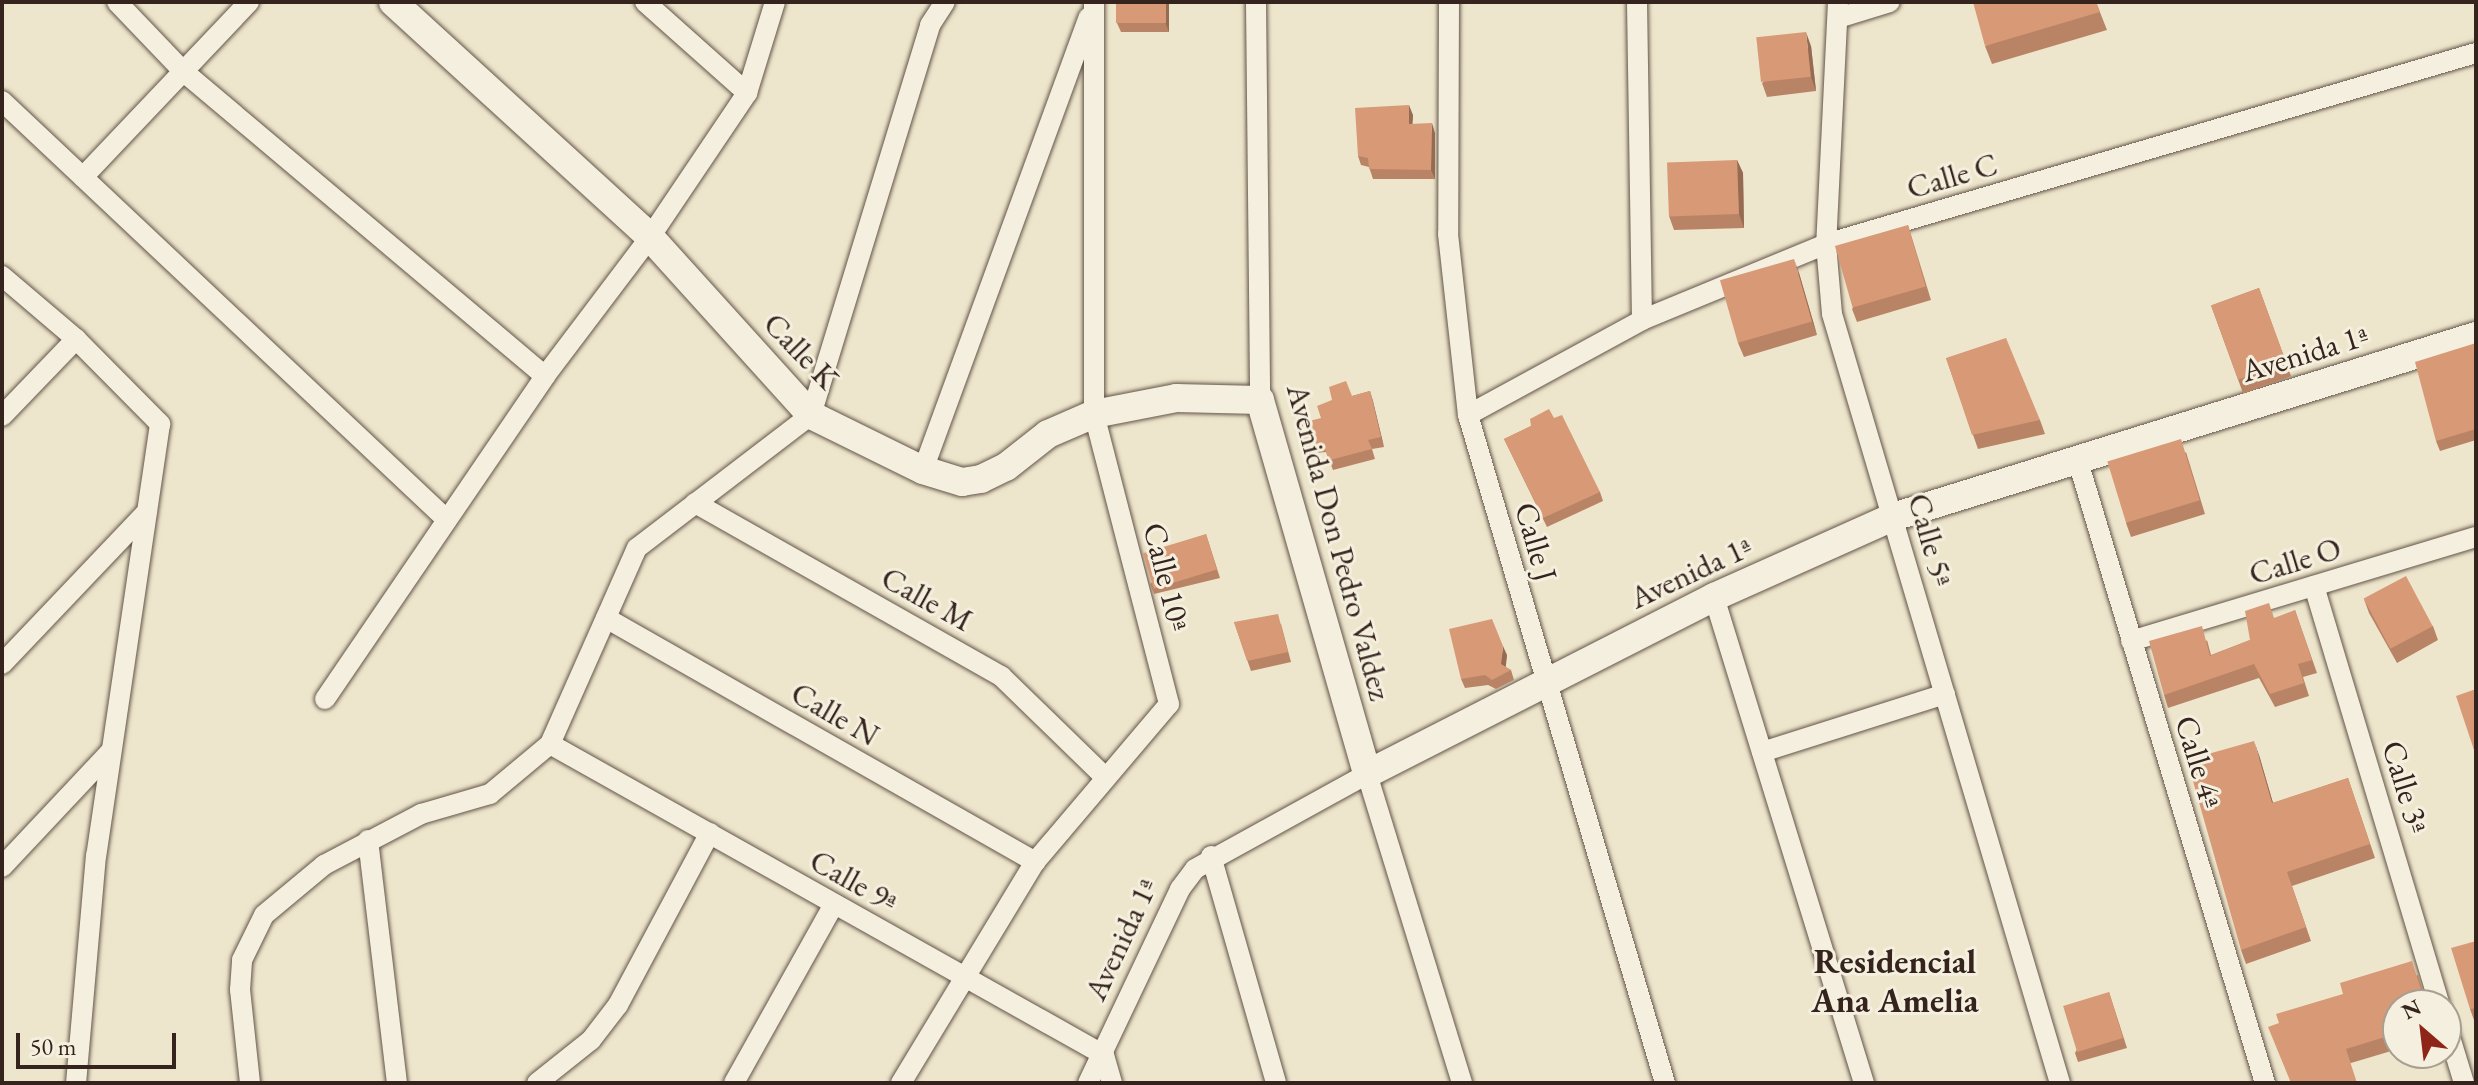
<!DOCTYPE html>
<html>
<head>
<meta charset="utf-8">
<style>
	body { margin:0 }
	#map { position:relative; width:2478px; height:1085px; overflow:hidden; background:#eee6cc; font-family:"EB Garamond",serif }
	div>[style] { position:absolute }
	.roads { filter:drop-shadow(0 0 2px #635449) drop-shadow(0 0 2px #635449) }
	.street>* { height:20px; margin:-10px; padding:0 10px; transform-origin:10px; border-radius:10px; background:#f4efde }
	.secondary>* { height:28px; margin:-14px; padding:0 14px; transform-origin:14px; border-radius:14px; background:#f4efde }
	.wall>* { inset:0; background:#b98465; transform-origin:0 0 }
	.shaded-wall>* { inset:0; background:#966b53 }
	.building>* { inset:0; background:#d79976; transform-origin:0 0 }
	span { translate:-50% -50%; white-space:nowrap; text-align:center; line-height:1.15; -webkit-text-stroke:6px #f4efde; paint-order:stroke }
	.street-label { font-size:32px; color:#35241d }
	.neighbourhood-label { font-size:34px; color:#35241d; font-weight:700 }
	.frame { position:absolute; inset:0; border:4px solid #35241d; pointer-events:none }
	.north { position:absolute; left:2382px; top:989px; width:80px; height:80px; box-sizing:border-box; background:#f4efde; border:2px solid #a89e91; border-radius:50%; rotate:332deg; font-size:22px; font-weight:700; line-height:32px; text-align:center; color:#35241d }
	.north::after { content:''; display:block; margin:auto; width:28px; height:36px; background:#8f2418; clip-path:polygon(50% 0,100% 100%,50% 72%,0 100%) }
	.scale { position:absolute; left:16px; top:1033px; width:160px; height:36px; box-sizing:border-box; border:4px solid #35241d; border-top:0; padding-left:10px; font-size:24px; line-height:28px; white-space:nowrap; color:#35241d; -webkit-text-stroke:6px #f4efde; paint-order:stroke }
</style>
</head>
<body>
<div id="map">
	<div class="roads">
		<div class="street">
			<div style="left:117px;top:2px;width:97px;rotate:46.3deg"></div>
			<div style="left:184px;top:72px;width:472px;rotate:40.1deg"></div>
			<div style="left:545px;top:376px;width:174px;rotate:-52.9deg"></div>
			<div style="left:650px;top:237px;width:174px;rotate:-56deg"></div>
			<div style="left:747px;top:93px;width:95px;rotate:-72.9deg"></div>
			<div style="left:645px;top:2px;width:137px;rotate:41.7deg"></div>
			<div style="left:1256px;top:2px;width:398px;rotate:89.4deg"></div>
			<div style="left:1449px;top:2px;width:232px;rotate:90.2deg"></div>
			<div style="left:1448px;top:234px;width:182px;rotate:83.7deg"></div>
			<div style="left:1468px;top:415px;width:696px;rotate:73.57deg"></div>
			<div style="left:1637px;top:2px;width:318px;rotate:89.1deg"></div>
			<div style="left:1838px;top:2px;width:242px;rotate:92.8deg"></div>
			<div style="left:1826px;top:244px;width:70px;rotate:85.1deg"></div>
			<div style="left:1832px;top:314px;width:802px;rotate:73.49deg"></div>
			<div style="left:1838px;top:18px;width:54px;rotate:-17.1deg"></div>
			<div style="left:2px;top:101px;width:608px;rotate:43.27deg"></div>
			<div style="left:83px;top:177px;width:241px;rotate:-46.5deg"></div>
			<div style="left:2px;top:276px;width:97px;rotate:40.4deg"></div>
			<div style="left:76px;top:339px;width:120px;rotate:45.3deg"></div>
			<div style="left:160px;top:424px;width:436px;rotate:98.4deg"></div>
			<div style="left:96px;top:855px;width:229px;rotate:95deg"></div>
			<div style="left:1468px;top:415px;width:198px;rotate:-28.6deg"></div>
			<div style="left:1642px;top:320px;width:199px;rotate:-22.4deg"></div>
			<div style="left:1826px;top:244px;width:677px;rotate:-16.38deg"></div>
			<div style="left:2px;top:416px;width:107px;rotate:-46.1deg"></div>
			<div style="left:2077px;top:458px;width:653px;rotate:73.26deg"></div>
			<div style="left:923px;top:470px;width:482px;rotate:-69.9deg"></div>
			<div style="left:695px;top:503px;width:352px;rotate:29.5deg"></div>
			<div style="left:1001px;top:676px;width:146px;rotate:44.2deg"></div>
			<div style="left:2314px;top:586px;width:438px;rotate:73.3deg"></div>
			<div style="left:1714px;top:597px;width:509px;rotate:72.85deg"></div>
			<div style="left:606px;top:618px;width:494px;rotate:29.6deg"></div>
			<div style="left:2131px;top:641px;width:360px;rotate:-16.8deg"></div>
			<div style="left:2px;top:664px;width:210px;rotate:-46.4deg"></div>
			<div style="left:325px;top:699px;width:391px;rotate:-55.7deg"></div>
			<div style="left:550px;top:744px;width:635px;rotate:29.31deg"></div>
			<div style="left:1104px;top:1055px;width:29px;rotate:74deg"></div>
			<div style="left:1762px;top:752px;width:192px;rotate:-17.6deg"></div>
			<div style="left:368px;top:840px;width:245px;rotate:83.2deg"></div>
			<div style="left:1211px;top:856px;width:236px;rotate:74deg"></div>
			<div style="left:2px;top:867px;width:159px;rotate:-46.8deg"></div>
			<div style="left:2446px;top:1024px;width:62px;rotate:73deg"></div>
			<div style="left:250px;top:1083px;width:94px;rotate:-96.1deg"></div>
			<div style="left:240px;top:990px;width:30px;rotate:-86deg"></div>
			<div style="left:242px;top:960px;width:50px;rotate:-63.9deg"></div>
			<div style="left:264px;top:915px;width:78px;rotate:-39.8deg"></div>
			<div style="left:324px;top:865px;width:110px;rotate:-27.7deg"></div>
			<div style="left:421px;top:814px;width:72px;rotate:-16.2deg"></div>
			<div style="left:490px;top:794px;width:78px;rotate:-39.8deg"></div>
			<div style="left:550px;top:744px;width:214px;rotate:-66.1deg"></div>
			<div style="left:637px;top:548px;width:219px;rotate:-37.4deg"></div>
			<div style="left:811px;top:415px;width:408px;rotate:-73deg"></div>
			<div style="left:930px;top:25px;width:27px;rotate:-57deg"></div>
			<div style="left:537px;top:1083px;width:69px;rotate:-38.5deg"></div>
			<div style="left:591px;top:1040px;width:44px;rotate:-52.4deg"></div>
			<div style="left:618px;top:1005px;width:195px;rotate:-61.9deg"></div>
			<div style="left:734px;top:1083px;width:205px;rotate:-60.8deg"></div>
			<div style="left:901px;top:1083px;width:258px;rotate:-58.8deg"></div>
			<div style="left:1035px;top:862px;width:207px;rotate:-49.7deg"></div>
			<div style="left:1169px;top:704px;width:300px;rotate:-104.5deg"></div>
			<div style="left:1094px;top:414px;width:412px;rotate:-90deg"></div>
			<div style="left:1088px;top:1083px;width:215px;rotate:-64.6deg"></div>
			<div style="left:1180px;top:889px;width:25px;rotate:-53deg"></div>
			<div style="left:1195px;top:869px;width:196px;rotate:-28.9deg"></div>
			<div style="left:1367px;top:774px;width:323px;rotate:72.9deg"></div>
		</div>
		<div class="secondary">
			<div style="left:393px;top:2px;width:348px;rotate:42.4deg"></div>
			<div style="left:650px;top:237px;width:240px;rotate:47.9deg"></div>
			<div style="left:811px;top:415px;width:125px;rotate:26.2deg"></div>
			<div style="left:923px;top:470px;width:41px;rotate:17.1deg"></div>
			<div style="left:962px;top:482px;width:19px;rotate:-9deg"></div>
			<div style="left:981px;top:479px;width:28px;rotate:-26deg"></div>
			<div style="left:1006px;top:467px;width:53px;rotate:-38.2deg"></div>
			<div style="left:1048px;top:434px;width:50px;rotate:-23.5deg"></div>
			<div style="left:1094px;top:414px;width:84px;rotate:-11deg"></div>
			<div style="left:1176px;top:398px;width:84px;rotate:1.4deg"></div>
			<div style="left:1260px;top:400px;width:389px;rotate:74deg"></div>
			<div style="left:1367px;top:774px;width:390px;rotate:-27deg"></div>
			<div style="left:1714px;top:597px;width:196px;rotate:-24.1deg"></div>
			<div style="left:1893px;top:517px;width:610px;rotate:-17.25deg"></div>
		</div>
	</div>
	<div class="wall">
		<div style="clip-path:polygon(1169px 2px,1169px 32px,1121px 32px,1117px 23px)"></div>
		<div style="clip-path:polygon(2096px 2px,2107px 30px,1992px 64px,1985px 46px)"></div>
		<div style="clip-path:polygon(1811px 46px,1816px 91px,1767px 97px,1762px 83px)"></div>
		<div style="clip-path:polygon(1413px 115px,1412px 124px,1435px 133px,1435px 179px,1373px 179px,1369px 167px,1361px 165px,1358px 156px)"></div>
		<div style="clip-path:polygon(1737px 160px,1743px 173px,1744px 228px,1674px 230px,1669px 216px)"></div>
		<div style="clip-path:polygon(1908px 225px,1931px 300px,1857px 322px,1852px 309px)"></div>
		<div style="clip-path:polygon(1799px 273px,1817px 335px,1744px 357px,1738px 343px)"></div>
		<div style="left:2259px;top:288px;width:94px;height:51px;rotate:70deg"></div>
		<div style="clip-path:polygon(2476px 343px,2476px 440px,2440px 451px,2436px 441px)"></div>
		<div style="clip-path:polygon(1946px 358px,2040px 420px,2045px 434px,1978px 449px)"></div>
		<div style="clip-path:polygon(1370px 391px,1384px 447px,1372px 449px,1375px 459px,1333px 470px,1326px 452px,1306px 454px,1302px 445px,1321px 418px,1352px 396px)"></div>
		<div style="clip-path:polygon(1531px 426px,1600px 492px,1603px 501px,1547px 527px,1504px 439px)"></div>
		<div style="clip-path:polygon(2186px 452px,2205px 514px,2131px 537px,2126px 523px)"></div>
		<div style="clip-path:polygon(1206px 534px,1220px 578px,1154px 594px,1150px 584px)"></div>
		<div style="clip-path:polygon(2364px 599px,2433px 626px,2438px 640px,2397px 663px,2369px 613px)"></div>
		<div style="clip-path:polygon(2295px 610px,2317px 673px,2303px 677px,2309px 696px,2275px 707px,2259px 678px,2168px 708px,2164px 695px,2207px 640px,2211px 655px,2250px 640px)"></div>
		<div style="clip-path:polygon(1234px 622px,1281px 624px,1291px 662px,1251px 671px)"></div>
		<div style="clip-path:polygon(1507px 655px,1505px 667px,1511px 670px,1514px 680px,1496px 689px,1488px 685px,1465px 688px,1461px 679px)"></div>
		<div style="clip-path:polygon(2259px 755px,2273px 803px,2348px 778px,2375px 858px,2292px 886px,2311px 941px,2246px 964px,2241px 950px)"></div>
		<div style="clip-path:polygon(2476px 941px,2476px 1023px,2475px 1023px,2470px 1009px)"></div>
		<div style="clip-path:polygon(2418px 975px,2427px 1005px,2398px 1005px,2398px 1049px,2351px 1063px,2279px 1023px)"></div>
		<div style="clip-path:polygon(2109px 992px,2127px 1048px,2078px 1062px,2075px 1053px)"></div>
	</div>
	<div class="shaded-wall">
		<div style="clip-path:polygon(1166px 2px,1169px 2px,1169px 32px,1165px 22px)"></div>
		<div style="clip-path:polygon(1806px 32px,1811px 46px,1816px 91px,1811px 77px)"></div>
		<div style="clip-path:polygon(1409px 105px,1413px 115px,1412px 134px,1409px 124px)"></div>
		<div style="clip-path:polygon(1432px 123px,1435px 133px,1435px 179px,1431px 170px)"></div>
		<div style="clip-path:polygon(1737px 160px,1743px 173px,1744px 228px,1739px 214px)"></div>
		<div style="clip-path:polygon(1794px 259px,1799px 273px,1817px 335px,1812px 321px)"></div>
		<div style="clip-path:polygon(1370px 391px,1373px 401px,1384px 447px,1381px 437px)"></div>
		<div style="clip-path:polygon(1503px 646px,1507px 655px,1505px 674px,1501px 664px)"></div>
		<div style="clip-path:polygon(2254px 741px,2259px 755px,2277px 817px,2272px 803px)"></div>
	</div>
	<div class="building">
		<div style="left:1116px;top:2px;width:50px;height:21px"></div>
		<div style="clip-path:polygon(1973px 2px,2096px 2px,2100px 12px,1985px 46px)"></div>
		<div style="left:1806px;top:32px;width:45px;height:50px;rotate:84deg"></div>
		<div style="clip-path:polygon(1409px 105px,1409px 124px,1432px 123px,1431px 170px,1369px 169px,1368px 158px,1358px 156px,1355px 108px)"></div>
		<div style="left:1737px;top:160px;width:54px;height:70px;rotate:88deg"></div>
		<div style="left:1908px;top:225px;width:64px;height:76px;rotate:74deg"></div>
		<div style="left:1794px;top:259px;width:65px;height:77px;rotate:74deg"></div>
		<div style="left:2259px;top:288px;width:79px;height:51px;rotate:70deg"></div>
		<div style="clip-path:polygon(2006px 338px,2040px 420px,1972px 435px,1946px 358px)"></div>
		<div style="clip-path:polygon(2476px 343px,2476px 429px,2436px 441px,2415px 362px)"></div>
		<div style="clip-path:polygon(1346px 381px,1352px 396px,1370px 391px,1381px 437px,1368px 440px,1372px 449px,1330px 460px,1322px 443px,1302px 445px,1298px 424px,1321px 418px,1317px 406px,1332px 400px,1329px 387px)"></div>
		<div style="clip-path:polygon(1549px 409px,1554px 418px,1562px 415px,1600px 492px,1543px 518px,1504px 439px,1531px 426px,1530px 419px)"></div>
		<div style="left:2181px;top:439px;width:64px;height:77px;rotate:73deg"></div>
		<div style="left:1206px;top:534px;width:37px;height:66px;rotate:73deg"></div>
		<div style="left:2406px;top:576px;width:57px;height:48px;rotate:62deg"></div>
		<div style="clip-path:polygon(2269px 603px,2274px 618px,2295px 610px,2312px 660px,2298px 664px,2304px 683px,2270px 694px,2254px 664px,2164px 695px,2149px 641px,2202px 626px,2210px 656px,2250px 640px,2245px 611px)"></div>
		<div style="clip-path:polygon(1278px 614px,1288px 652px,1247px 661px,1234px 622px)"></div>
		<div style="clip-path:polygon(1492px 619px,1503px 646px,1501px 664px,1511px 670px,1492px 680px,1485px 675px,1461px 679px,1449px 629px)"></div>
		<div style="clip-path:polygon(2476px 689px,2476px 756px,2456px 696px)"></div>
		<div style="clip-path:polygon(2254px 741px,2272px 803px,2348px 778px,2370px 844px,2287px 872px,2306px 927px,2241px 950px,2187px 760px)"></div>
		<div style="clip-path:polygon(2476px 941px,2476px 1008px,2470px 1009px,2451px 948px)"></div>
		<div style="clip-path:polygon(2412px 961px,2426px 1005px,2398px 1005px,2398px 1033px,2346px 1049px,2357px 1083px,2291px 1083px,2268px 1027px,2279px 1023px,2276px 1014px,2343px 994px,2340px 983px)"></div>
		<div style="left:2109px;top:992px;width:48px;height:48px;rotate:73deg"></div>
	</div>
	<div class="street-label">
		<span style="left:1952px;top:176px;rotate:-16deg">Calle C</span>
		<span style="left:801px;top:351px;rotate:46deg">Calle K</span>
		<span style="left:2305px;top:353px;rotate:-17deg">Avenida 1ª</span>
		<span style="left:1931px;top:540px;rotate:74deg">Calle 5ª</span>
		<span style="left:1339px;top:542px;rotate:75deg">Avenida Don Pedro Valdez</span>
		<span style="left:1536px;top:542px;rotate:74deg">Calle J</span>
		<span style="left:2295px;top:561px;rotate:-17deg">Calle O</span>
		<span style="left:1691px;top:572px;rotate:-25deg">Avenida 1ª</span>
		<span style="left:1167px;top:577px;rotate:76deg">Calle 10ª</span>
		<span style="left:927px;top:599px;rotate:29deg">Calle M</span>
		<span style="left:835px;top:714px;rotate:30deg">Calle N</span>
		<span style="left:2199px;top:762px;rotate:73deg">Calle 4ª</span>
		<span style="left:2406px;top:787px;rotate:73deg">Calle 3ª</span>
		<span style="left:854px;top:881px;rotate:29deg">Calle 9ª</span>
		<span style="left:1121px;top:939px;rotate:-65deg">Avenida 1ª</span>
	</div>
	<div class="neighbourhood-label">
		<span style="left:1895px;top:981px">Residencial<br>Ana Amelia</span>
	</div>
	<div class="frame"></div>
	<div class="north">N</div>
	<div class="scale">50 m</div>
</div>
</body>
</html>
